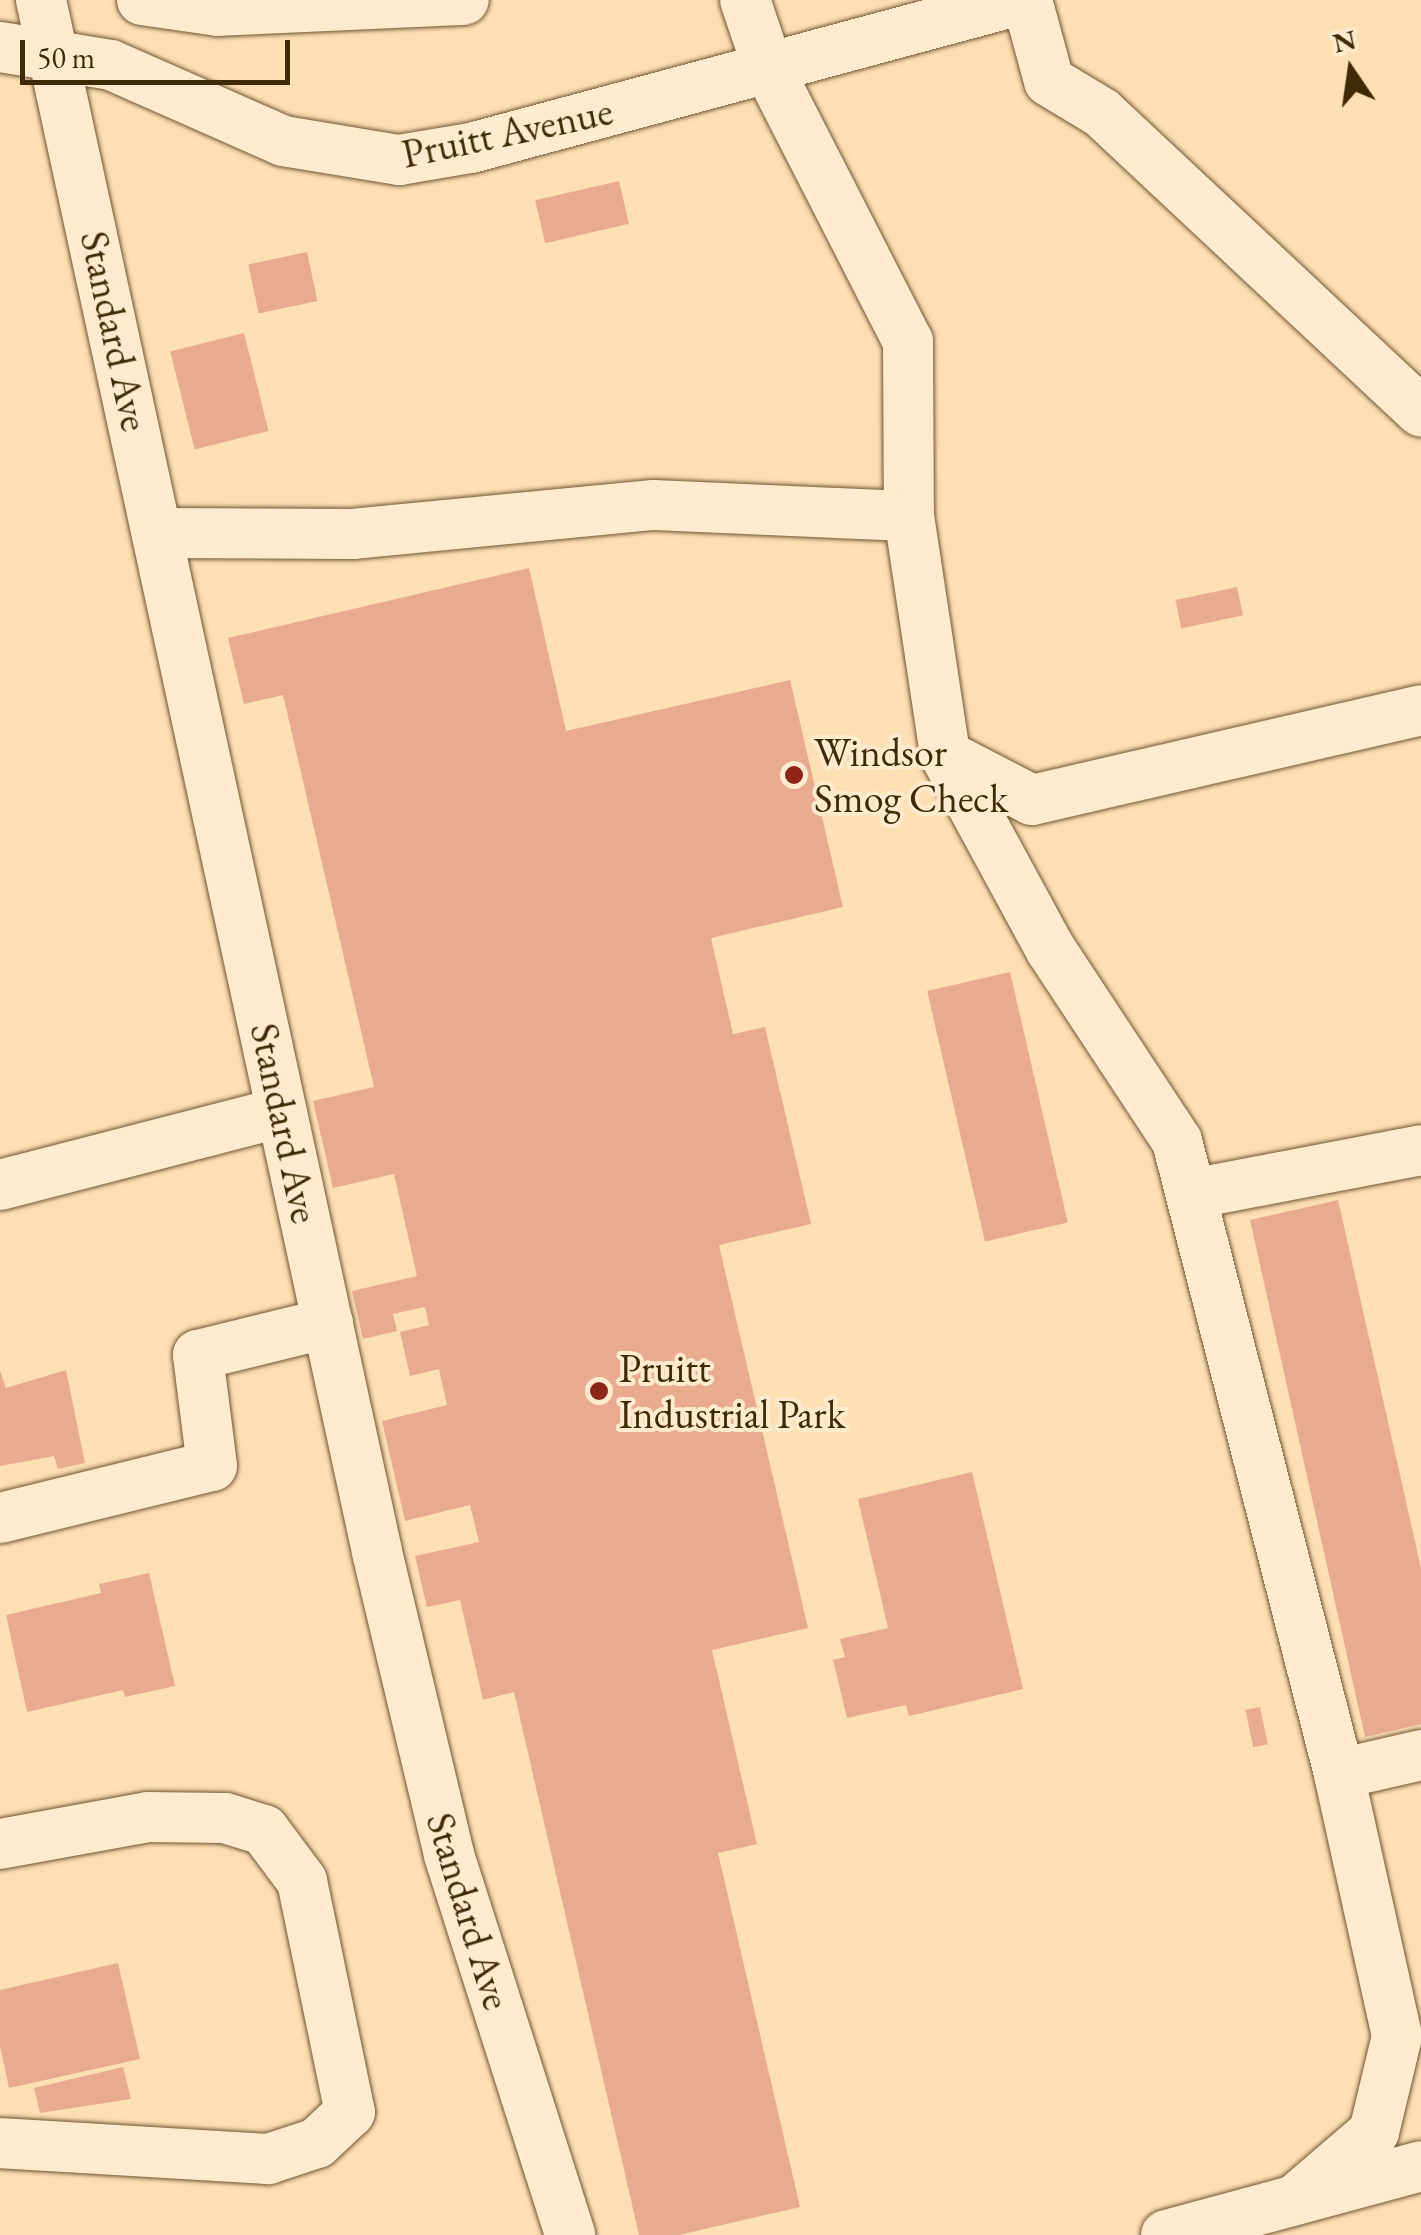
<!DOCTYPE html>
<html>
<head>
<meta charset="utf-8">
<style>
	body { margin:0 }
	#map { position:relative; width:1421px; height:2235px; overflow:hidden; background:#fddfb4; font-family:"EB Garamond",serif }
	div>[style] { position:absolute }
	.building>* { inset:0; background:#e8ab90; transform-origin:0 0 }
	.roads { filter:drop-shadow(0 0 2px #6f5631) drop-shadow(0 0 2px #6f5631) }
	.minor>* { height:50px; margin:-25px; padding:0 25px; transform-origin:25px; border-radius:25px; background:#feeace }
	.dots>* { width:28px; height:28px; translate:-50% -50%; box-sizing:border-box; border:5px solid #feeace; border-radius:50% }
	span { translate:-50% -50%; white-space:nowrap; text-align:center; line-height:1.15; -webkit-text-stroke:8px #feeace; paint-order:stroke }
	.street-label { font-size:40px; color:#402905 }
	.poi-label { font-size:40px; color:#402905 }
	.left { translate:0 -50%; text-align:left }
	.north { position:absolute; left:1301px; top:20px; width:100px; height:100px; -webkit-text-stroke:8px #feeace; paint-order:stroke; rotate:347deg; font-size:28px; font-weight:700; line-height:40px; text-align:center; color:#402905 }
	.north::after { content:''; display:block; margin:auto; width:35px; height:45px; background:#402905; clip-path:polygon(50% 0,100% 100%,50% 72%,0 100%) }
	.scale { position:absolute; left:20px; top:40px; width:270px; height:45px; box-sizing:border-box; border:5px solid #402905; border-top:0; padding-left:12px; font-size:30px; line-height:35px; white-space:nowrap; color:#402905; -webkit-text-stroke:8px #feeace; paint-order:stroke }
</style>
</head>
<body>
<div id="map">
	<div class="building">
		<div style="left:619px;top:181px;width:44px;height:86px;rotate:77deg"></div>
		<div style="left:307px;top:252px;width:50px;height:60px;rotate:78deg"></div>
		<div style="left:244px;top:333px;width:101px;height:76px;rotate:76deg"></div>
		<div style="clip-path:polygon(529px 568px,566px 731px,790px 680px,843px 907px,711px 938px,733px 1034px,765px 1027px,811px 1224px,719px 1245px,808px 1628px,712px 1650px,757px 1844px,718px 1853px,800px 2207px,679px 2235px,639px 2235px,514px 1692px,483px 1700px,460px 1600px,427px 1607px,415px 1556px,479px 1542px,470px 1505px,405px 1521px,382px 1421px,447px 1405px,439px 1369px,410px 1376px,400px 1332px,429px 1325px,425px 1307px,393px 1314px,397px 1331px,363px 1339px,352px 1291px,417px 1276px,394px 1174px,333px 1188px,313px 1101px,374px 1087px,283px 695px,244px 704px,228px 638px)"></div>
		<div style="left:1237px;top:587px;width:29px;height:63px;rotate:78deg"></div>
		<div style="left:1010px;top:972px;width:257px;height:85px;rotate:77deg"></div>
		<div style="clip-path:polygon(1338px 1200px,1421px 1568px,1421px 1724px,1365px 1737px,1250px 1220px)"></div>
		<div style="clip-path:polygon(66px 1370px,85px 1463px,58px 1469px,54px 1456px,0 1466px,0 1371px,6px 1388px)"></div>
		<div style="clip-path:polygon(972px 1472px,1023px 1689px,909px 1716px,906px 1705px,847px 1718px,833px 1660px,845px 1657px,840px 1639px,888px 1628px,858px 1499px)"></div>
		<div style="clip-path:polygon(149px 1573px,175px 1686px,125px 1697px,123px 1690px,27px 1712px,6px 1615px,101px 1593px,99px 1584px)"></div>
		<div style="left:1260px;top:1707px;width:38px;height:15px;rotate:78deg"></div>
		<div style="clip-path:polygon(118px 1963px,140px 2059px,9px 2088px,0 2046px,0 1990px)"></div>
		<div style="clip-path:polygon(123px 2067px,131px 2099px,40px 2113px,34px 2088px)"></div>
	</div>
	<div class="roads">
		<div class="minor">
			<div style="left:41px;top:0;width:1588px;rotate:77.78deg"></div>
			<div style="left:377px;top:1552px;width:311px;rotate:76.6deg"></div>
			<div style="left:449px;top:1855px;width:399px;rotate:72.3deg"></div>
			<div style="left:142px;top:0;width:77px;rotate:8.2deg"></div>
			<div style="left:218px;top:11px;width:246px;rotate:-2.6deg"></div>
			<div style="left:745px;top:0;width:72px;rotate:71.3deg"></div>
			<div style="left:768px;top:68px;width:307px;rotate:62.9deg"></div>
			<div style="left:908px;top:341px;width:175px;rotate:89.7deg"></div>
			<div style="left:1027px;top:0;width:84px;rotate:74.8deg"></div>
			<div style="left:1049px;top:81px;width:62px;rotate:31.1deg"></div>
			<div style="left:1102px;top:113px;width:437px;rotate:43.1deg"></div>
			<div style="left:0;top:47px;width:112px;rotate:9.2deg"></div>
			<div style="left:111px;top:65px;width:188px;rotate:23.8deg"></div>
			<div style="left:283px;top:141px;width:118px;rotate:9.3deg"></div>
			<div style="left:399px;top:160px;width:73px;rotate:-9.5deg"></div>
			<div style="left:471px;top:148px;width:569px;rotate:-15.09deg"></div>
			<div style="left:158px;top:533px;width:194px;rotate:0.3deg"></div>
			<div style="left:352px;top:534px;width:303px;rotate:-5.5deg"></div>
			<div style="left:654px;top:505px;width:255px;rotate:2.5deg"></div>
			<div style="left:909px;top:516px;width:242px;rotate:81.4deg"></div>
			<div style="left:945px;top:755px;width:222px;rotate:61.5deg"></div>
			<div style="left:1051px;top:950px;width:229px;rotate:56.6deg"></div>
			<div style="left:1177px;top:1141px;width:653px;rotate:75.64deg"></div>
			<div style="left:945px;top:755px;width:98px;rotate:27.3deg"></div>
			<div style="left:1032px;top:800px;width:399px;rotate:-13deg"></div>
			<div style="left:0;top:1185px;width:291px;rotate:-14.5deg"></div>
			<div style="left:1191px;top:1194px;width:234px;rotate:-10.8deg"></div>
			<div style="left:0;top:1518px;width:218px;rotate:-13.8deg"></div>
			<div style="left:212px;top:1466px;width:112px;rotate:-97.2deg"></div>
			<div style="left:198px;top:1355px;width:134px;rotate:-13.8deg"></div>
			<div style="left:0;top:1844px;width:150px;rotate:-10.3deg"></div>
			<div style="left:148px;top:1817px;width:77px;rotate:0.7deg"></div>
			<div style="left:225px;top:1818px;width:41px;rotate:17.1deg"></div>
			<div style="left:264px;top:1830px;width:64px;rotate:53.3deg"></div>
			<div style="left:302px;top:1881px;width:236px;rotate:78.3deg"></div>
			<div style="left:350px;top:2112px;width:45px;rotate:136.8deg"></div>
			<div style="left:317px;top:2143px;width:52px;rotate:161.9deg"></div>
			<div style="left:268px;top:2159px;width:268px;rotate:-176.6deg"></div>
			<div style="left:1296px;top:2199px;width:103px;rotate:-40.7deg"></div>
			<div style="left:1374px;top:2132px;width:99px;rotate:-76.5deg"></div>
			<div style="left:1397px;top:2036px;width:268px;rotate:-102.5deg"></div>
			<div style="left:1339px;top:1774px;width:84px;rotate:-13deg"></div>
			<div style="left:1166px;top:2235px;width:264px;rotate:-15.1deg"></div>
		</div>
	</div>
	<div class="dots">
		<div style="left:794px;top:775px;background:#8f2418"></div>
		<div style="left:599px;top:1391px;background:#8f2418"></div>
	</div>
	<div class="street-label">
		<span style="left:507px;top:132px;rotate:-12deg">Pruitt Avenue</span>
		<span style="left:115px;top:331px;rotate:78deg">Standard Ave</span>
		<span style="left:285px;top:1123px;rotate:78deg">Standard Ave</span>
		<span style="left:469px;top:1911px;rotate:73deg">Standard Ave</span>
	</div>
	<div class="poi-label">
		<span class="left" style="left:814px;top:775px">Windsor<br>Smog Check</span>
		<span class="left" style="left:619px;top:1391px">Pruitt<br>Industrial Park</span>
	</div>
	<div class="north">N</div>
	<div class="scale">50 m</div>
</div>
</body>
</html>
